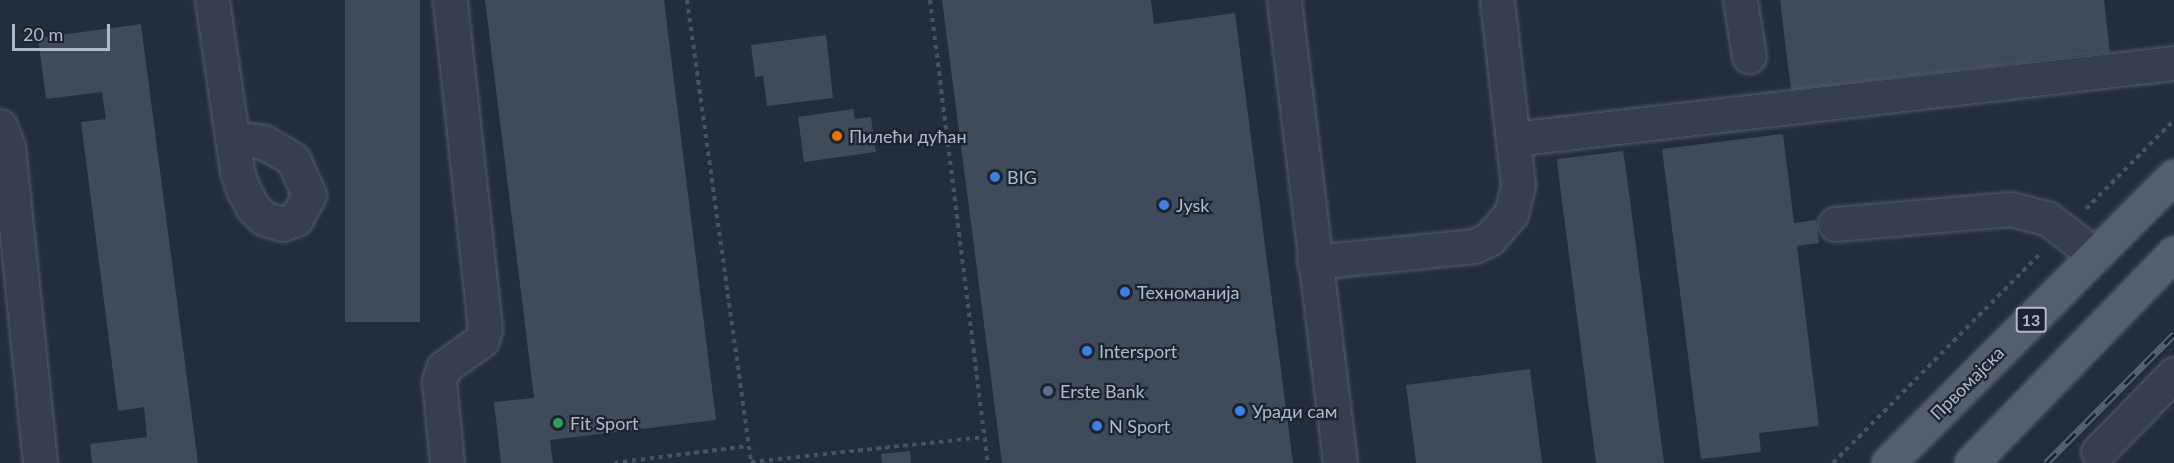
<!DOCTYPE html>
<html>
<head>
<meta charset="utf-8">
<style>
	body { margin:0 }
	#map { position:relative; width:2174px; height:463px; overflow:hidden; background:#232d3c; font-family:Lato,sans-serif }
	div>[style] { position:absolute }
	.building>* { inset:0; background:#3f4b5b; transform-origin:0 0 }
	.path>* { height:4px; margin-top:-2px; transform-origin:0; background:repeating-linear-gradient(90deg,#43565a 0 4.5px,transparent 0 9px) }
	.roads { filter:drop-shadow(0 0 2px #555d6a) drop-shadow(0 0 2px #555d6a) }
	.minor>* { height:33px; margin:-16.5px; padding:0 16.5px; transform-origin:16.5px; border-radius:16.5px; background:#373f4c }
	.major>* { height:33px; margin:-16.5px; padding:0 16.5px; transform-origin:16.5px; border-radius:16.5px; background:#555e6c }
	.rail>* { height:7px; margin-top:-3.5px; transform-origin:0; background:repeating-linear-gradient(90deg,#1c2431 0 14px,#596373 0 28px); box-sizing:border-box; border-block:2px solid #596373 }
	.dots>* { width:16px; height:16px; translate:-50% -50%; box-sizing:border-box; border:3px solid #1c2431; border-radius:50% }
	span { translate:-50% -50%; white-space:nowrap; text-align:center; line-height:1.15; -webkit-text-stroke:4.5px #1c2431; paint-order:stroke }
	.shield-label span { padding:2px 4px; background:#1c2431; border:2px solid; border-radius:4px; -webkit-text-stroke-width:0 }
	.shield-label { font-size:16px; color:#b2bac7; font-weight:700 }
	.poi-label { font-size:18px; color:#b2bac7 }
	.left { translate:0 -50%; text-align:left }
	.street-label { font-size:18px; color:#b2bac7 }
	.scale { position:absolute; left:12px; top:24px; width:98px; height:27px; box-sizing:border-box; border:3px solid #b2bac7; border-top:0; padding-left:8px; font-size:18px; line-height:21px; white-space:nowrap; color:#b2bac7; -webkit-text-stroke:4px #1c2431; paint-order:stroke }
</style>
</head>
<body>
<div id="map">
	<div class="building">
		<div style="left:345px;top:0;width:75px;height:322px"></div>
		<div style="clip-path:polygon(485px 0,664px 0,716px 420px,550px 440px,553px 463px,501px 463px,494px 402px,534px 398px)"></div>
		<div style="clip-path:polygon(942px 0,1151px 0,1154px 24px,1235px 13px,1293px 463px,1002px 463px)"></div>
		<div style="clip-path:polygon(1780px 0,2104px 0,2110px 52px,1791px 90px)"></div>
		<div style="clip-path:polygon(141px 24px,198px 463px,92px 463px,90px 444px,147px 437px,144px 407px,118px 411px,81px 122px,106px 119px,102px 92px,46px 99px,38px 38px)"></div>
		<div style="clip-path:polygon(826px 35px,833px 98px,767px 106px,763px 76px,755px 77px,751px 45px)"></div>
		<div style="clip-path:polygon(853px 109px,855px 119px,871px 117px,876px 152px,804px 162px,798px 117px)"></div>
		<div style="clip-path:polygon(1783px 134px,1794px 223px,1816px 220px,1819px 243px,1797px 246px,1819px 426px,1759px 433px,1761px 452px,1701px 459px,1662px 149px)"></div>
		<div style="clip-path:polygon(1623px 151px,1626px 169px,1664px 463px,1596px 463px,1559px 178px,1557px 159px)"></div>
		<div style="clip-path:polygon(1530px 369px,1542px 463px,1416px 463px,1406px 385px)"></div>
		<div style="clip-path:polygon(910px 451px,911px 463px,882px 463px,881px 454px)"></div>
	</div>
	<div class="path">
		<div style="left:687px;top:0;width:467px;rotate:82.1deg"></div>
		<div style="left:930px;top:0;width:467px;rotate:82.9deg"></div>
		<div style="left:2086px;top:209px;width:125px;rotate:-45.3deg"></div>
		<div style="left:751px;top:462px;width:234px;rotate:-6.1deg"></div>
		<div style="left:614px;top:463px;width:135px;rotate:-7.2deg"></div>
		<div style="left:1833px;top:463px;width:294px;rotate:-45.3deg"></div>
	</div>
	<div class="roads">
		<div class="minor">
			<div style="left:212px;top:0;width:173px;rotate:81.7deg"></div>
			<div style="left:237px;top:171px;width:19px;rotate:72deg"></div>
			<div style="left:243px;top:189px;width:21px;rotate:62deg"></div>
			<div style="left:253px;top:208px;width:16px;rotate:43deg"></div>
			<div style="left:265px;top:219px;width:18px;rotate:16deg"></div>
			<div style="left:282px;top:224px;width:15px;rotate:-20deg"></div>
			<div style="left:296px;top:219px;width:27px;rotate:-62deg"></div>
			<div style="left:309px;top:195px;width:39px;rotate:-114deg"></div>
			<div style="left:293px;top:159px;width:34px;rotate:-150deg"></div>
			<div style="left:264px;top:142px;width:31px;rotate:-173deg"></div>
			<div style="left:1284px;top:0;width:466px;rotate:83.1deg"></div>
			<div style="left:1740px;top:0;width:57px;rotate:80.9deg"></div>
			<div style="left:0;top:126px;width:22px;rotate:69deg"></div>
			<div style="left:8px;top:147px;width:318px;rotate:84.2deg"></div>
			<div style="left:1513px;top:139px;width:665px;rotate:-6.56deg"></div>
			<div style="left:1835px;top:224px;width:176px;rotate:-4.9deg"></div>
			<div style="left:2010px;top:209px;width:38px;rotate:14deg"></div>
			<div style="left:2047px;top:218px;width:61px;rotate:37.6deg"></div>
			<div style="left:1314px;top:262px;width:161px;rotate:-5.7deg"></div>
			<div style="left:1474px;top:246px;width:17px;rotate:-25deg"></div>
			<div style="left:1489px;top:239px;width:33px;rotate:-49deg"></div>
			<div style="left:1511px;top:214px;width:30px;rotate:-76deg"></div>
			<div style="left:1518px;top:185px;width:186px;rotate:-96.5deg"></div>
			<div style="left:2098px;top:452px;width:109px;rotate:-45.7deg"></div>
			<div style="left:447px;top:463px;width:82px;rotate:-95.6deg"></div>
			<div style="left:439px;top:381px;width:14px;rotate:-73deg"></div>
			<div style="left:443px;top:368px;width:48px;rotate:-35.7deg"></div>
			<div style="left:482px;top:340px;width:11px;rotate:-75deg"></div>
			<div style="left:485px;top:329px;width:331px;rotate:-96.1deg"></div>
		</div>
		<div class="major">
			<div style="left:1888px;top:463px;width:405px;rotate:-45.1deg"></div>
			<div style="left:1971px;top:463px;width:292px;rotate:-46deg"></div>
		</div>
	</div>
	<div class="rail">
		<div style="left:2046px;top:463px;width:182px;rotate:-45.2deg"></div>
	</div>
	<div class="dots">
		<div style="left:837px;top:136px;background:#e8710a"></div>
		<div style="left:995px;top:177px;background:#3f7fe0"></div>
		<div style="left:1164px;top:205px;background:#3f7fe0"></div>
		<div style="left:1125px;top:292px;background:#3f7fe0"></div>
		<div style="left:1087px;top:351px;background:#3f7fe0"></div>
		<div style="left:1048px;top:391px;background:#5c6f8a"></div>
		<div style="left:1240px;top:411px;background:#3f7fe0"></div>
		<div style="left:558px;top:423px;background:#2e9e5b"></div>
		<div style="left:1097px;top:426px;background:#3f7fe0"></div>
	</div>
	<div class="shield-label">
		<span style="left:2031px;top:320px">13</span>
	</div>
	<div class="poi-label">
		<span class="left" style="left:849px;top:136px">Пилећи дућан</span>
		<span class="left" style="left:1007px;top:177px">BIG</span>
		<span class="left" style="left:1176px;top:205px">Jysk</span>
		<span class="left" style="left:1137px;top:292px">Техноманија</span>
		<span class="left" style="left:1099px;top:351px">Intersport</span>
		<span class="left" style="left:1060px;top:391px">Erste Bank</span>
		<span class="left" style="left:1252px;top:411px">Уради сам</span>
		<span class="left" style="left:570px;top:423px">Fit Sport</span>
		<span class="left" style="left:1109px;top:426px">N Sport</span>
	</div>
	<div class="street-label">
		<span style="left:1967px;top:383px;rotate:-45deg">Првомајска</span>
	</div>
	<div class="scale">20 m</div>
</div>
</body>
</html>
